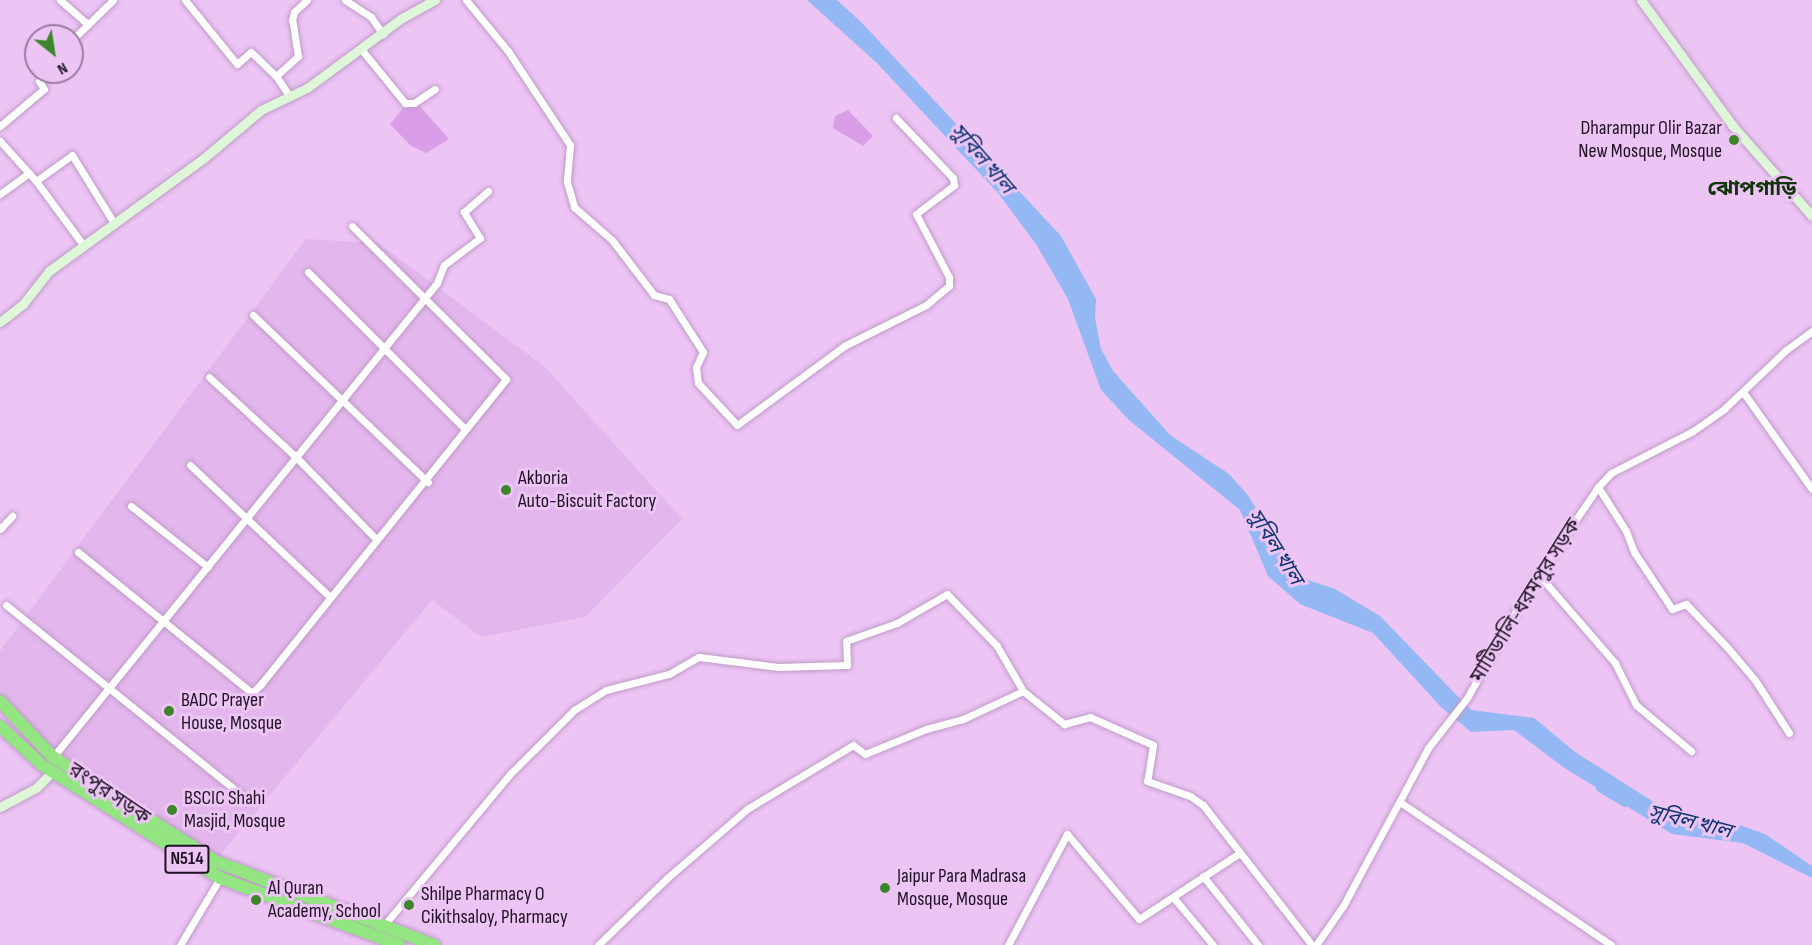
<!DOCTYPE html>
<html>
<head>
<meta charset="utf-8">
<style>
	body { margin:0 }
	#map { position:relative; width:1812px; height:945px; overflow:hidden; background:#ecc5f5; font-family:"Sofia Sans Condensed","Noto Sans Bengali",sans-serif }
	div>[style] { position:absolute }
	.built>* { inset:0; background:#e3b7ed }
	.green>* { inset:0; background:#d99ee7 }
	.water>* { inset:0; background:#94b8f4 }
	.canal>* { height:8px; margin:-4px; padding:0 4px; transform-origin:4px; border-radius:4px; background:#94b8f4 }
	.roads { filter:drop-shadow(0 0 2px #c09ac8) drop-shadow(0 0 2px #c09ac8) }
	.street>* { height:7px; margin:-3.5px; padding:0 3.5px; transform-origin:3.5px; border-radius:3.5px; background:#fff }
	.secondary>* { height:9px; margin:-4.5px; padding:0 4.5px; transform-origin:4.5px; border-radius:4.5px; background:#dff7d9 }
	.highway>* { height:12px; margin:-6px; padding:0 6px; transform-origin:6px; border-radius:6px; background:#93e581 }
	.dots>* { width:16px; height:16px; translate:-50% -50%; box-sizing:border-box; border:3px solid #ecc5f5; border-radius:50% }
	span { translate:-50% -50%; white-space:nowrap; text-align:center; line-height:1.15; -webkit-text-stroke:6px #ecc5f5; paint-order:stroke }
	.shield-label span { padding:2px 4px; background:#ecc5f5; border:2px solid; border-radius:4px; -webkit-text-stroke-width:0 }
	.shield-label { font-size:18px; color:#1f1123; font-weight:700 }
	.poi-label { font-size:20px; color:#1f1123 }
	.right { translate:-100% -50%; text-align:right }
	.left { translate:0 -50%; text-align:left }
	.street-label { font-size:20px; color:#1f1123 }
	.water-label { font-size:21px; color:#0f3471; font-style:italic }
	.neighbourhood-label { font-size:21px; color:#123409; font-weight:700 }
	.north { position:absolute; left:24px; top:24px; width:60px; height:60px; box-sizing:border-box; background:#ecc5f5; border:2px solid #9a7da1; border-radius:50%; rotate:150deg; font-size:16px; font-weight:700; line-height:24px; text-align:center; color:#1f1123 }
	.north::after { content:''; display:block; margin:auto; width:21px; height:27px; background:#3c852b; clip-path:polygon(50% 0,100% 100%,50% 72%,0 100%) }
</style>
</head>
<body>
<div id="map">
	<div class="built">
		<div style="clip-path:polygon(306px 239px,378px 243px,545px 367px,682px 519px,585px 617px,481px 637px,432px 600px,215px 861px,53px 757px,0 699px,0 651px)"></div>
	</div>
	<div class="green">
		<div style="clip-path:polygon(418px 104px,449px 139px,426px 153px,411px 146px,390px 124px,405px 106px,412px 108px)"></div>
		<div style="clip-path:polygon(848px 110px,873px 136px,863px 146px,833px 128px,835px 116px)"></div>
	</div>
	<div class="water">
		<div style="clip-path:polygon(807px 0,837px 0,862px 23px,1061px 236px,1096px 299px,1095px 318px,1101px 349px,1113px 371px,1170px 435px,1229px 474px,1247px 494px,1299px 577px,1335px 589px,1380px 616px,1471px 710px,1534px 718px,1575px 752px,1668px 811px,1725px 820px,1765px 834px,1812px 866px,1812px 878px,1743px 843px,1672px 834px,1563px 767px,1514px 730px,1471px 732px,1441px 707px,1373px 633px,1300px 604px,1268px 576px,1240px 510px,1129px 420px,1101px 390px,1068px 299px,1036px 244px,998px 193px,877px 63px)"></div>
	</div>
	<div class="canal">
		<div style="left:1600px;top:788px;width:29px;rotate:31deg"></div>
	</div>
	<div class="roads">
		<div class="street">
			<div style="left:60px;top:0;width:37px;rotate:41deg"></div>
			<div style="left:185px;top:0;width:82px;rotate:50.9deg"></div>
			<div style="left:237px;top:64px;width:18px;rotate:-41deg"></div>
			<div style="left:251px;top:52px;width:35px;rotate:44deg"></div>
			<div style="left:276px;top:76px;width:25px;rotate:56deg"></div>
			<div style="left:345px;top:0;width:31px;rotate:33deg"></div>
			<div style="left:371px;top:17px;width:21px;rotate:55deg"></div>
			<div style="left:466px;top:0;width:66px;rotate:50.5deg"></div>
			<div style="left:508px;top:51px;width:113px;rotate:56.6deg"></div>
			<div style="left:570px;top:145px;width:37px;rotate:95deg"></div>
			<div style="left:567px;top:182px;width:26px;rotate:74deg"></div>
			<div style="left:574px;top:207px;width:50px;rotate:41deg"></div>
			<div style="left:612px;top:240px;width:69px;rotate:52.6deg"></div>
			<div style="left:654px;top:295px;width:16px;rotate:15deg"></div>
			<div style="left:669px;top:299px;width:63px;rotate:57.3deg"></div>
			<div style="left:703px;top:352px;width:17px;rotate:115deg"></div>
			<div style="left:696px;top:367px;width:16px;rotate:83deg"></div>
			<div style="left:698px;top:383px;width:57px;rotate:47.1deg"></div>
			<div style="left:737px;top:425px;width:133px;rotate:-36.4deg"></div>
			<div style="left:844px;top:346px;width:92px;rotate:-26.6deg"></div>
			<div style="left:926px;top:305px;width:30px;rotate:-40deg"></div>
			<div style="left:949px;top:286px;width:9px;rotate:-90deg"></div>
			<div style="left:949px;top:277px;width:71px;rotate:-117.6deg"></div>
			<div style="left:916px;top:214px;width:48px;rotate:-37.3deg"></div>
			<div style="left:954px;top:185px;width:7px;rotate:-98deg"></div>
			<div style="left:953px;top:178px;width:83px;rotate:-133.5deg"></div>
			<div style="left:72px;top:40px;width:57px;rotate:-44.3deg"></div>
			<div style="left:72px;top:47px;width:10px;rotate:90deg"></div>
			<div style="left:361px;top:49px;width:70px;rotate:50.8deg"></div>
			<div style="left:405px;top:103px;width:9px"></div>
			<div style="left:414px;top:103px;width:25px;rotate:-34deg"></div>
			<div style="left:276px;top:76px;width:30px;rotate:-42deg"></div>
			<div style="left:298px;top:56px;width:36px;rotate:-99deg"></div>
			<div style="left:292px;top:20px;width:8px;rotate:-76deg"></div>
			<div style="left:294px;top:12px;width:18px;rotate:-43deg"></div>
			<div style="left:0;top:126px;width:57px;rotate:-40.1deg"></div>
			<div style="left:44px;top:89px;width:9px;rotate:-122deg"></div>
			<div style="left:39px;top:81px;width:19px;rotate:-28deg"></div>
			<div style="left:0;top:141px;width:54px;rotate:48deg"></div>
			<div style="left:36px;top:181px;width:81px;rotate:53.6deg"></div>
			<div style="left:36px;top:181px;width:44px;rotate:-35.8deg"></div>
			<div style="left:72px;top:155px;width:80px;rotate:58.3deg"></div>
			<div style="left:0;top:194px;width:36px;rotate:-36deg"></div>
			<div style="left:308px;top:272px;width:222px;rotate:45deg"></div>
			<div style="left:253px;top:315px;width:242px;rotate:43.7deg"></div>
			<div style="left:209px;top:377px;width:118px;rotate:42.6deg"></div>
			<div style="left:296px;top:457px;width:113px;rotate:45.7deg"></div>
			<div style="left:1743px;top:392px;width:119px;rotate:54.6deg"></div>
			<div style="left:190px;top:465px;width:192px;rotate:43.3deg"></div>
			<div style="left:1598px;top:487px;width:52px;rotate:57.5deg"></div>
			<div style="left:1626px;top:531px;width:22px;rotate:69deg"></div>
			<div style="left:1634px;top:552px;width:69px;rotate:56.3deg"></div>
			<div style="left:1672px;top:609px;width:15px;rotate:-20deg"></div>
			<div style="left:1686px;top:604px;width:59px;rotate:46.4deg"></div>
			<div style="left:1727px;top:647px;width:43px;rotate:49.7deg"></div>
			<div style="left:1755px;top:680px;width:63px;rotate:57.3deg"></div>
			<div style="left:131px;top:506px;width:98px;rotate:38.4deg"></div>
			<div style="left:0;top:529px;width:18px;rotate:-47deg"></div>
			<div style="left:78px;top:552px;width:224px;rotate:39deg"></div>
			<div style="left:252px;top:693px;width:13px;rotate:-45deg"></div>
			<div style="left:261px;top:684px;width:391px;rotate:-51.2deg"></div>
			<div style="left:506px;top:379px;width:217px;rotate:-135.2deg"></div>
			<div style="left:1538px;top:574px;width:118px;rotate:49.1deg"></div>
			<div style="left:1615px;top:663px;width:47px;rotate:63.4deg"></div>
			<div style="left:1636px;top:705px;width:72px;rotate:39.9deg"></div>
			<div style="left:6px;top:605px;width:311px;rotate:38.9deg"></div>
			<div style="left:53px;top:757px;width:610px;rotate:-50.99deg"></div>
			<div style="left:437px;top:283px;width:19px;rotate:-69deg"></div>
			<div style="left:444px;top:265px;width:45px;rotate:-36.9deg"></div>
			<div style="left:480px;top:238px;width:31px;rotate:-122deg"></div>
			<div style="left:464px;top:212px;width:32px;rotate:-41deg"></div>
			<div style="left:1400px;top:802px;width:255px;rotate:34.1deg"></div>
			<div style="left:1203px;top:876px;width:88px;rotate:51.4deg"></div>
			<div style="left:1173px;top:897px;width:62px;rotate:50.2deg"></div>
			<div style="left:385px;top:924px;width:195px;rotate:-50.2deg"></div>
			<div style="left:510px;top:774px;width:91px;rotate:-45deg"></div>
			<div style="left:574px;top:710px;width:38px;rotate:-32deg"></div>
			<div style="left:606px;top:690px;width:65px;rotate:-14.3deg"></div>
			<div style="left:669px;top:674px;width:34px;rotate:-30deg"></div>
			<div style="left:699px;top:657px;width:80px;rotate:7.2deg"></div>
			<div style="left:778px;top:667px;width:69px;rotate:-1.7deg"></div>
			<div style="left:847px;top:665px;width:24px;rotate:-92deg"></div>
			<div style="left:846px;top:641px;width:54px;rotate:-19.4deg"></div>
			<div style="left:897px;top:623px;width:58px;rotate:-30.1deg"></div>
			<div style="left:947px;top:594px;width:72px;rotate:46.1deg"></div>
			<div style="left:997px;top:646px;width:52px;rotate:60deg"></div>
			<div style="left:1023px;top:691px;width:53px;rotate:38.8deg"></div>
			<div style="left:1064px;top:724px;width:27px;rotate:-15deg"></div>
			<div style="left:1090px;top:717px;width:69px;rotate:24deg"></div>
			<div style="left:1153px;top:745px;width:36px;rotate:99deg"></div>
			<div style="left:1147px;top:781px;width:46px;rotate:19.2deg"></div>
			<div style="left:1190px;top:796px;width:16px;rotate:35deg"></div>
			<div style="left:1203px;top:805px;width:177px;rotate:52.1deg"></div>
			<div style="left:180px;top:945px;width:78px;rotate:-59.2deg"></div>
			<div style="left:598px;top:945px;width:95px;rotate:-44.1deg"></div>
			<div style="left:666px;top:879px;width:107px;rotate:-40.8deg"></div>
			<div style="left:747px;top:809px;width:124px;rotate:-31.1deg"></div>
			<div style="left:853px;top:745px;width:15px;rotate:37deg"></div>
			<div style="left:865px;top:754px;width:66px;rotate:-22.3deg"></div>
			<div style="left:926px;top:729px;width:38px;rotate:-15deg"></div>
			<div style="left:963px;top:719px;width:66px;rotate:-25deg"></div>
			<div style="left:1008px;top:945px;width:126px;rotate:-62deg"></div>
			<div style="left:1067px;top:834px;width:111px;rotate:49.7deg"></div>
			<div style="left:1139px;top:919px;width:118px;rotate:-33.3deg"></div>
			<div style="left:1316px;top:945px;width:47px;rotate:-55.3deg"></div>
			<div style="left:1343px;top:906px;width:179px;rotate:-61.7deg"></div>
			<div style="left:1428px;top:748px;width:63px;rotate:-52deg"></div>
			<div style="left:1467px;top:698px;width:120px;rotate:-60.7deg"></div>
			<div style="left:1526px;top:593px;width:128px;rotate:-55.8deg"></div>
			<div style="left:1598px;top:487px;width:19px;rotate:-47deg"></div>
			<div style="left:1611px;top:473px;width:92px;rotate:-27.1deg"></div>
			<div style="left:1693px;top:431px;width:38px;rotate:-35deg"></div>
			<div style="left:1724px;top:409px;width:86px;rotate:-43.6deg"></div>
			<div style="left:1786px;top:350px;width:32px;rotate:-36deg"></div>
		</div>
		<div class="secondary">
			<div style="left:1641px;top:0;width:155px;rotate:53.9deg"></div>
			<div style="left:1732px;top:125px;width:121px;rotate:48.7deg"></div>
			<div style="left:0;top:322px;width:29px;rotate:-38deg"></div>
			<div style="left:23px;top:304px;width:42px;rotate:-51.8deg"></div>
			<div style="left:49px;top:271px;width:192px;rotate:-36.1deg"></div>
			<div style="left:204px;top:158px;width:75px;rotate:-40.1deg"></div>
			<div style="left:261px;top:110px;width:51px;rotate:-25.6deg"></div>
			<div style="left:307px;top:88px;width:118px;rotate:-36.4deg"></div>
			<div style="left:402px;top:18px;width:38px;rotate:-29deg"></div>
			<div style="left:0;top:807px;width:41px;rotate:-27.8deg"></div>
			<div style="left:36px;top:788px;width:24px;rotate:-45deg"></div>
		</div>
		<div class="highway">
			<div style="left:0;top:701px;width:77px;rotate:46.6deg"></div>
			<div style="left:53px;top:757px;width:193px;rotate:32.7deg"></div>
			<div style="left:215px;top:861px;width:235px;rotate:21deg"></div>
			<div style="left:0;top:726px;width:57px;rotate:42.9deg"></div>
			<div style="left:42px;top:765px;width:211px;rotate:32.4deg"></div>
			<div style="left:220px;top:878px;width:191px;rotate:20.5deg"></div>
		</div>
	</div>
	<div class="dots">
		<div style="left:1734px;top:140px;background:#3c852b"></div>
		<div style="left:506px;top:490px;background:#3c852b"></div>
		<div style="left:169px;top:711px;background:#3c852b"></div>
		<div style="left:172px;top:810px;background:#3c852b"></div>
		<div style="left:885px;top:888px;background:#3c852b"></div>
		<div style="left:256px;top:900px;background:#3c852b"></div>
		<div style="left:409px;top:905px;background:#3c852b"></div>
	</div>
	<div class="shield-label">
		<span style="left:187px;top:859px">N514</span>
	</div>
	<div class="poi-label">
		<span class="right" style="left:1722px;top:140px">Dharampur Olir Bazar<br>New Mosque, Mosque</span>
		<span class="left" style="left:518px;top:490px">Akboria<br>Auto-Biscuit Factory</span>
		<span class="left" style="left:181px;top:712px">BADC Prayer<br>House, Mosque</span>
		<span class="left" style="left:184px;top:810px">BSCIC Shahi<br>Masjid, Mosque</span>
		<span class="left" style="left:897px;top:888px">Jaipur Para Madrasa<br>Mosque, Mosque</span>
		<span class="left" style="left:268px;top:900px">Al Quran<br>Academy, School</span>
		<span class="left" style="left:421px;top:906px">Shilpe Pharmacy O<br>Cikithsaloy, Pharmacy</span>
	</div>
	<div class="street-label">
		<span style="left:1526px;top:601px;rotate:-58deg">মাটিডালি-ধরমপুর সড়ক</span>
		<span style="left:109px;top:794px;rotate:34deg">রংপুর সড়ক</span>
	</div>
	<div class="water-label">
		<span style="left:982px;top:159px;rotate:49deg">সুবিল খাল</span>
		<span style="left:1275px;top:547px;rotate:58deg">সুবিল খাল</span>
		<span style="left:1690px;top:822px;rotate:14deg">সুবিল খাল</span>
	</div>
	<div class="neighbourhood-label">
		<span style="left:1752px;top:189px">ঝোপগাড়ি</span>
	</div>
	<div class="north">N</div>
</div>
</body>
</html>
